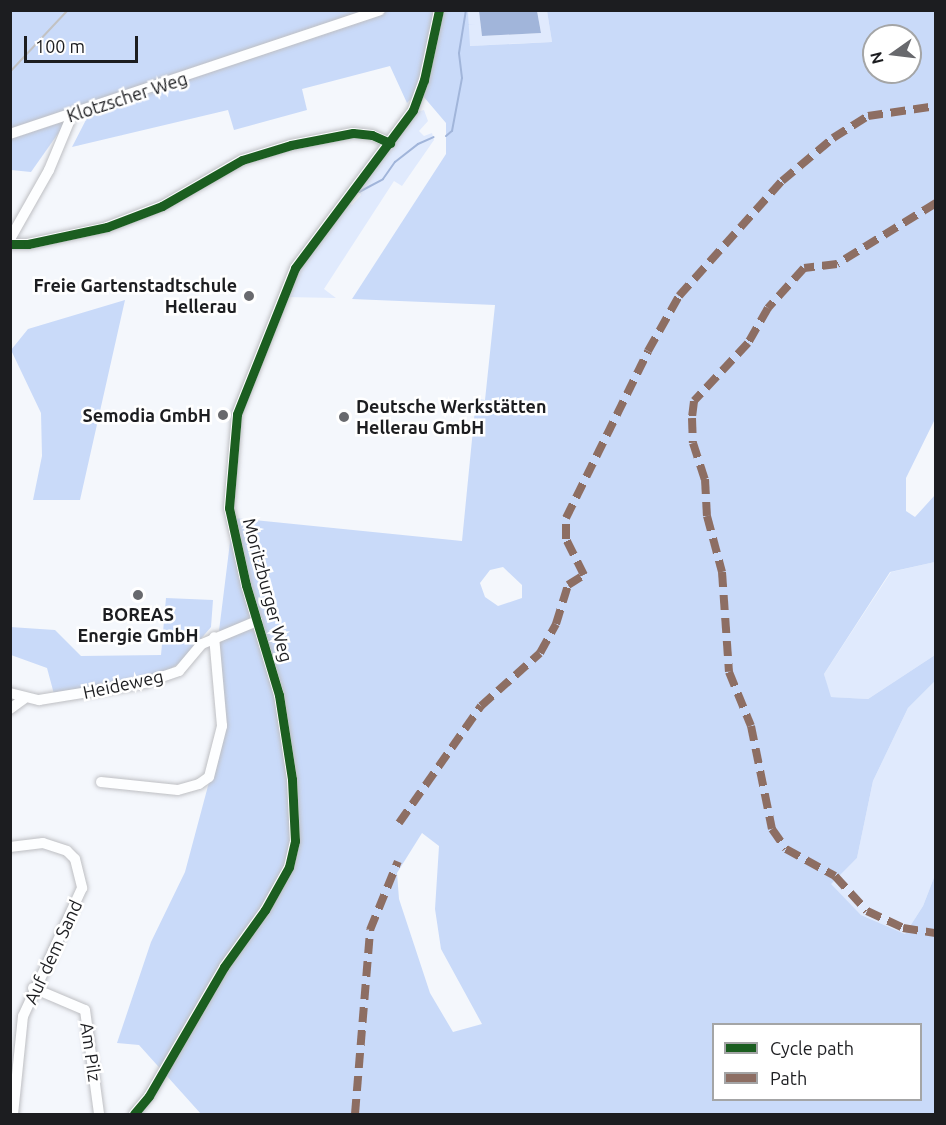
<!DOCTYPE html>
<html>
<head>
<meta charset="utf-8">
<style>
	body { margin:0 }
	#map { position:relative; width:946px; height:1125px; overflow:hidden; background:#f4f7fc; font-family:Ubuntu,sans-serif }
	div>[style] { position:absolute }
	.green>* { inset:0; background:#e0eafd }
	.forest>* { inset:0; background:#c9daf9 }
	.water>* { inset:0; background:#a1b5da }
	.stream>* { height:2px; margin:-1px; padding:0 1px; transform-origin:1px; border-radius:1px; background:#a1b5da }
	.roads { filter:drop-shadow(0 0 2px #bebfc3) drop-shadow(0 0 2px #bebfc3) }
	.minor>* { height:10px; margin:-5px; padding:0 5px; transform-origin:5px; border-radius:5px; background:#fdfeff }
	.tram>* { height:1.5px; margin:-0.75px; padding:0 0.75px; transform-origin:0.75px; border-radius:0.75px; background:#c2c2c3 }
	.quiet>* { height:8px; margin-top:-4px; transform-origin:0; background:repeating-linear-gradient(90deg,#8d6e63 0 15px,transparent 0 23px) }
	.cycleway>* { height:9px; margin:-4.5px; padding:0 4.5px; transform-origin:4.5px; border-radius:4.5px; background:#1b5e20 }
	.dots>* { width:16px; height:16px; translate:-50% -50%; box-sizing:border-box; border:3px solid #fff; border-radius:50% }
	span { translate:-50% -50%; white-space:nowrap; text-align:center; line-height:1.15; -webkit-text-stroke:5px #fff; paint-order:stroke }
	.street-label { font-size:18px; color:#1c1d20 }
	.poi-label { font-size:18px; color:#1c1d20; font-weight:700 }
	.right { translate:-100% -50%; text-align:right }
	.left { translate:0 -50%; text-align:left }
	.frame { position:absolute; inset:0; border:12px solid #1c1d20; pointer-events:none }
	.legend { position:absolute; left:712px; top:1023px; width:210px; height:78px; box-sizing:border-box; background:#fff; border:2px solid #a4a5a6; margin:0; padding:8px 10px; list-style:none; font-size:18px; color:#1c1d20 }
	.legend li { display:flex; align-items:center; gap:12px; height:30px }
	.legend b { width:30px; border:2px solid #a4a5a6 }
	.north { position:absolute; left:862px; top:24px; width:60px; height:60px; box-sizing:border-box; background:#fff; border:2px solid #a4a5a6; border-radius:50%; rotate:256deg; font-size:16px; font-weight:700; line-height:24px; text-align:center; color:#1c1d20 }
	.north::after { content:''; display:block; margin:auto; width:21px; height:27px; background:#68696d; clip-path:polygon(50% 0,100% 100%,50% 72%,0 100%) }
	.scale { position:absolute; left:24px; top:36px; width:114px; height:27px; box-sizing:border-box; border:3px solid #1c1d20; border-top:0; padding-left:8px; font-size:18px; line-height:21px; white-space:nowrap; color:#1c1d20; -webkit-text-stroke:4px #fff; paint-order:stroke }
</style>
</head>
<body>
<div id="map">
	<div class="green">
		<div style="clip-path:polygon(468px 11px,479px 11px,482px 36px,541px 33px,537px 11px,547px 11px,552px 42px,469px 46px)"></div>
		<div style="clip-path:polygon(424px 110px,428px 121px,419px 131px,424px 136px,432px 133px,434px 140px,402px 186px,394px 181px,324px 289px,336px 298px,285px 297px,292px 278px,346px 201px,352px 205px,361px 195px,356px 189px,416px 112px)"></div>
		<div style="clip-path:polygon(935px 562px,935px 655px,868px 699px,830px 697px,824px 674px,891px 572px)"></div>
		<div style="clip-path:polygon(935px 681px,935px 875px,923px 906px,905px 934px,861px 915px,830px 884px,857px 858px,873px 781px,908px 708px)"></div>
	</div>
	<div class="forest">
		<div style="clip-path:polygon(evenodd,11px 11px,468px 11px,470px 46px,552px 42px,547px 11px,935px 11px,935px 419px,906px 478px,906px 511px,915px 517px,935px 495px,935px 562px,890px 572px,824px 674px,831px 697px,868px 699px,935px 655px,935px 681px,908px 708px,873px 781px,857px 858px,831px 884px,861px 915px,905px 934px,923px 906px,935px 875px,935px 1114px,201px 1114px,139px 1045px,117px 1043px,151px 942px,185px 872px,224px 726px,218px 639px,233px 518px,462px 541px,476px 399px,485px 400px,495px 305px,352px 299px,446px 154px,446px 123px,423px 96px,416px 94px,407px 103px,390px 66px,302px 89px,307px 110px,234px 130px,228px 110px,72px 147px,90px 112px,11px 130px,11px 11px,874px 36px,910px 36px,910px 72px,874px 72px,874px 36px,11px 11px,503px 567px,522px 585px,522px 598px,498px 606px,485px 597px,480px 583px,490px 570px,503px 567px,11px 11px,422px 833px,439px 846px,435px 909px,441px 949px,482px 1024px,453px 1032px,430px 993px,399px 899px,397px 873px,422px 833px,11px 11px,714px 1024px,920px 1024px,920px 1100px,714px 1100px,714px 1024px)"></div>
		<div style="clip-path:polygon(69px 118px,31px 172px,11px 170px,10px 136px)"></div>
		<div style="clip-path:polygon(125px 300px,80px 500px,33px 500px,42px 456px,41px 413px,11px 350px,28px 329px)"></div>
		<div style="clip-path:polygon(166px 598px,213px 600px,211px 627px,181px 662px,164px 673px,54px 694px,47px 668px,11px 655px,10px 627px,55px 630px,81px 656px,161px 655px)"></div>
	</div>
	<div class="water">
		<div style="clip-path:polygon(479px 11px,537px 11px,541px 33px,482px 36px)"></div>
	</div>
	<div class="stream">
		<div style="left:446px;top:136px;width:8px;rotate:-40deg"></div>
		<div style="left:452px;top:131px;width:54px;rotate:-79.3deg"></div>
		<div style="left:462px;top:78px;width:25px;rotate:-97deg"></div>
		<div style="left:459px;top:53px;width:44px;rotate:-80.8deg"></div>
		<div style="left:359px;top:192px;width:27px;rotate:-28deg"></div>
		<div style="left:383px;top:179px;width:21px;rotate:-55deg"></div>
		<div style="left:395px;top:162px;width:29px;rotate:-38deg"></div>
		<div style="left:418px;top:144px;width:17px;rotate:-24deg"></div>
	</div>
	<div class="roads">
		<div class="minor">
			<div style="left:10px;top:134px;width:390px;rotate:-18.5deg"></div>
			<div style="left:10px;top:239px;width:79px;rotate:-60.5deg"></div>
			<div style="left:49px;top:170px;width:60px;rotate:-67.3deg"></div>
			<div style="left:10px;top:244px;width:18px"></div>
			<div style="left:28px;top:244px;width:81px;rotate:-12.1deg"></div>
			<div style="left:107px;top:227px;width:59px;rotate:-20.9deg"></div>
			<div style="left:162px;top:206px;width:92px;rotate:-29.9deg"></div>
			<div style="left:242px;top:160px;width:51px;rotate:-17deg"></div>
			<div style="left:291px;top:145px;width:63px;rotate:-11deg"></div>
			<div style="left:353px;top:133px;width:19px;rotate:6deg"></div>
			<div style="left:372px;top:135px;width:20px;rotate:24deg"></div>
			<div style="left:10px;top:693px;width:30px;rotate:14deg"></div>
			<div style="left:39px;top:700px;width:106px;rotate:-9.2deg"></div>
			<div style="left:144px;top:683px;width:37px;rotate:-19deg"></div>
			<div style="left:179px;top:671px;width:35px;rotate:-50deg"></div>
			<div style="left:202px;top:644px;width:60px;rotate:-22.7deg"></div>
			<div style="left:10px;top:709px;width:17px;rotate:-36deg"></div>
			<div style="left:101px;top:782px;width:77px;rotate:5.9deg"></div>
			<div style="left:178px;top:790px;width:22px;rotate:-16deg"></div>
			<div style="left:199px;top:784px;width:12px;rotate:-35deg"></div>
			<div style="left:209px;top:777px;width:53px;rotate:-75.7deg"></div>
			<div style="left:222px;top:726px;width:89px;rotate:-95.1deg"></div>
			<div style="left:10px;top:847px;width:33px;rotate:-7deg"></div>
			<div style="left:43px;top:843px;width:25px;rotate:18deg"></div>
			<div style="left:67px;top:851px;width:11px;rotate:45deg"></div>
			<div style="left:75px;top:859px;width:30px;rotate:76deg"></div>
			<div style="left:82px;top:888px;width:141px;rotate:114.7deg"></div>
			<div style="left:23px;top:1016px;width:99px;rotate:95.8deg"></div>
			<div style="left:33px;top:988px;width:56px;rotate:22.9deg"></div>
			<div style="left:85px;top:1010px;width:105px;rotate:82.3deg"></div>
			<div style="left:134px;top:1114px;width:23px;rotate:-50deg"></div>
			<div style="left:149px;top:1096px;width:149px;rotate:-59.8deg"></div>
			<div style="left:224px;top:967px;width:70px;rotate:-54.3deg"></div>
			<div style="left:265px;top:910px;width:49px;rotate:-60.8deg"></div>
			<div style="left:289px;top:867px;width:27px;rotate:-77deg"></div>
			<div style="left:295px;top:841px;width:62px;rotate:-92.8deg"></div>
			<div style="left:292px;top:779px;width:85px;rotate:-98.8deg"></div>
			<div style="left:279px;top:695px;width:115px;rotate:-106.7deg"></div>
			<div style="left:246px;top:585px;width:79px;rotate:-102.4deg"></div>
			<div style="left:229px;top:508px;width:94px;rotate:-85.1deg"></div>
			<div style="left:237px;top:414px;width:157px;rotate:-68.3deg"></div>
			<div style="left:295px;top:268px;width:197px;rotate:-53.2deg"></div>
			<div style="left:413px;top:110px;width:32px;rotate:-70deg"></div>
			<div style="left:424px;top:80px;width:72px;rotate:-77.9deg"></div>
		</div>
	</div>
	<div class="tram">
		<div style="left:10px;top:72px;width:85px;rotate:-46.9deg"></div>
	</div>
	<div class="quiet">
		<div style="left:936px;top:203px;width:116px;rotate:148.4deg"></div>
		<div style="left:837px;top:264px;width:33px;rotate:173deg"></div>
		<div style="left:804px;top:268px;width:54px;rotate:132deg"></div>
		<div style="left:768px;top:308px;width:40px;rotate:119.7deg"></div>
		<div style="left:748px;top:343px;width:79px;rotate:133deg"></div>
		<div style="left:694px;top:401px;width:17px;rotate:97deg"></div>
		<div style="left:692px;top:418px;width:25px;rotate:88deg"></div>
		<div style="left:693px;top:443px;width:38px;rotate:72deg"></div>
		<div style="left:705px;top:479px;width:37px;rotate:87deg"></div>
		<div style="left:707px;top:516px;width:58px;rotate:75deg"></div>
		<div style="left:722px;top:572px;width:100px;rotate:86deg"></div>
		<div style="left:729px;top:672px;width:58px;rotate:67.8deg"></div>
		<div style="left:751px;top:726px;width:105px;rotate:78.5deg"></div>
		<div style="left:772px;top:829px;width:24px;rotate:55deg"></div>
		<div style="left:786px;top:849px;width:56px;rotate:28.9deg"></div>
		<div style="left:835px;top:876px;width:47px;rotate:47.6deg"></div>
		<div style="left:867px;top:911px;width:40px;rotate:25deg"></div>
		<div style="left:903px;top:928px;width:33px;rotate:9deg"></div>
		<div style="left:399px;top:823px;width:143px;rotate:-55deg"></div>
		<div style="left:481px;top:706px;width:79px;rotate:-41.9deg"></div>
		<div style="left:540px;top:653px;width:33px;rotate:-61deg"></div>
		<div style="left:556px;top:624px;width:41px;rotate:-72.9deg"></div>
		<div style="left:568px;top:585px;width:19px;rotate:-32deg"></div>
		<div style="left:584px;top:575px;width:40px;rotate:-116.6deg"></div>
		<div style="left:566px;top:539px;width:21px;rotate:-90deg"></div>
		<div style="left:566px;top:518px;width:186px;rotate:-63.8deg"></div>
		<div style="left:648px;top:351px;width:63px;rotate:-60.6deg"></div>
		<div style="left:679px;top:296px;width:154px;rotate:-48.2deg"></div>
		<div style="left:782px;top:181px;width:67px;rotate:-40.1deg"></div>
		<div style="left:833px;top:138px;width:41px;rotate:-32.2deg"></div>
		<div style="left:868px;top:116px;width:69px;rotate:-8.4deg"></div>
		<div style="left:355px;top:1114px;width:185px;rotate:-85.3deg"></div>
		<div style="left:370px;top:930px;width:74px;rotate:-67.9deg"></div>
	</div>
	<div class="cycleway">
		<div style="left:10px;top:244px;width:18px"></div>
		<div style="left:28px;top:244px;width:81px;rotate:-12.1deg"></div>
		<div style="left:107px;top:227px;width:59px;rotate:-20.9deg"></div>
		<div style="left:162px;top:206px;width:92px;rotate:-29.9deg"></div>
		<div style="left:242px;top:160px;width:51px;rotate:-17deg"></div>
		<div style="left:291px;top:145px;width:63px;rotate:-11deg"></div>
		<div style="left:353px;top:133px;width:19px;rotate:6deg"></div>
		<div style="left:372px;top:135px;width:20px;rotate:24deg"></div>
		<div style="left:134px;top:1114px;width:23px;rotate:-50deg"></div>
		<div style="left:149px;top:1096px;width:149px;rotate:-59.8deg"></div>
		<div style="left:224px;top:967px;width:70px;rotate:-54.3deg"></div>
		<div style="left:265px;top:910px;width:49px;rotate:-60.8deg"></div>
		<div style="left:289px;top:867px;width:27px;rotate:-77deg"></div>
		<div style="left:295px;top:841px;width:62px;rotate:-92.8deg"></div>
		<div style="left:292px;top:779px;width:85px;rotate:-98.8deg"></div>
		<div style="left:279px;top:695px;width:115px;rotate:-106.7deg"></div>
		<div style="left:246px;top:585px;width:79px;rotate:-102.4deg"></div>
		<div style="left:229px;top:508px;width:94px;rotate:-85.1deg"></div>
		<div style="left:237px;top:414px;width:157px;rotate:-68.3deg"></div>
		<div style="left:295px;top:268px;width:197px;rotate:-53.2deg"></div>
		<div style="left:413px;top:110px;width:32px;rotate:-70deg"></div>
		<div style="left:424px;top:80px;width:72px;rotate:-77.9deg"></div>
	</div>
	<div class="dots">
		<div style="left:249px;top:296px;background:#68696d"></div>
		<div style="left:223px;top:415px;background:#68696d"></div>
		<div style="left:344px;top:417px;background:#68696d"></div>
		<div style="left:138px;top:595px;background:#68696d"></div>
	</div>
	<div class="street-label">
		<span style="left:127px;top:97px;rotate:-18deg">Klotzscher Weg</span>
		<span style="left:268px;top:590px;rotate:75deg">Moritzburger Weg</span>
		<span style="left:123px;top:684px;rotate:-12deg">Heideweg</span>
		<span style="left:53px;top:952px;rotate:-65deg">Auf dem Sand</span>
		<span style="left:91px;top:1052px;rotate:82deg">Am Pilz</span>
	</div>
	<div class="poi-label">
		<span class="right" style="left:237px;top:296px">Freie Gartenstadtschule<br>Hellerau</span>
		<span class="left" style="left:356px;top:417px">Deutsche Werkstätten<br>Hellerau GmbH</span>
		<span class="right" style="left:211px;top:415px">Semodia GmbH</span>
		<span style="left:138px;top:625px">BOREAS<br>Energie GmbH</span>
	</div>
	<div class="frame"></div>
	<ul class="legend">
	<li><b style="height:8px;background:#1b5e20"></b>Cycle path</li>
	<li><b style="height:8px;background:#8d6e63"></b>Path</li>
	</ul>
	<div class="north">N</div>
	<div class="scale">100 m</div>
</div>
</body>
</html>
